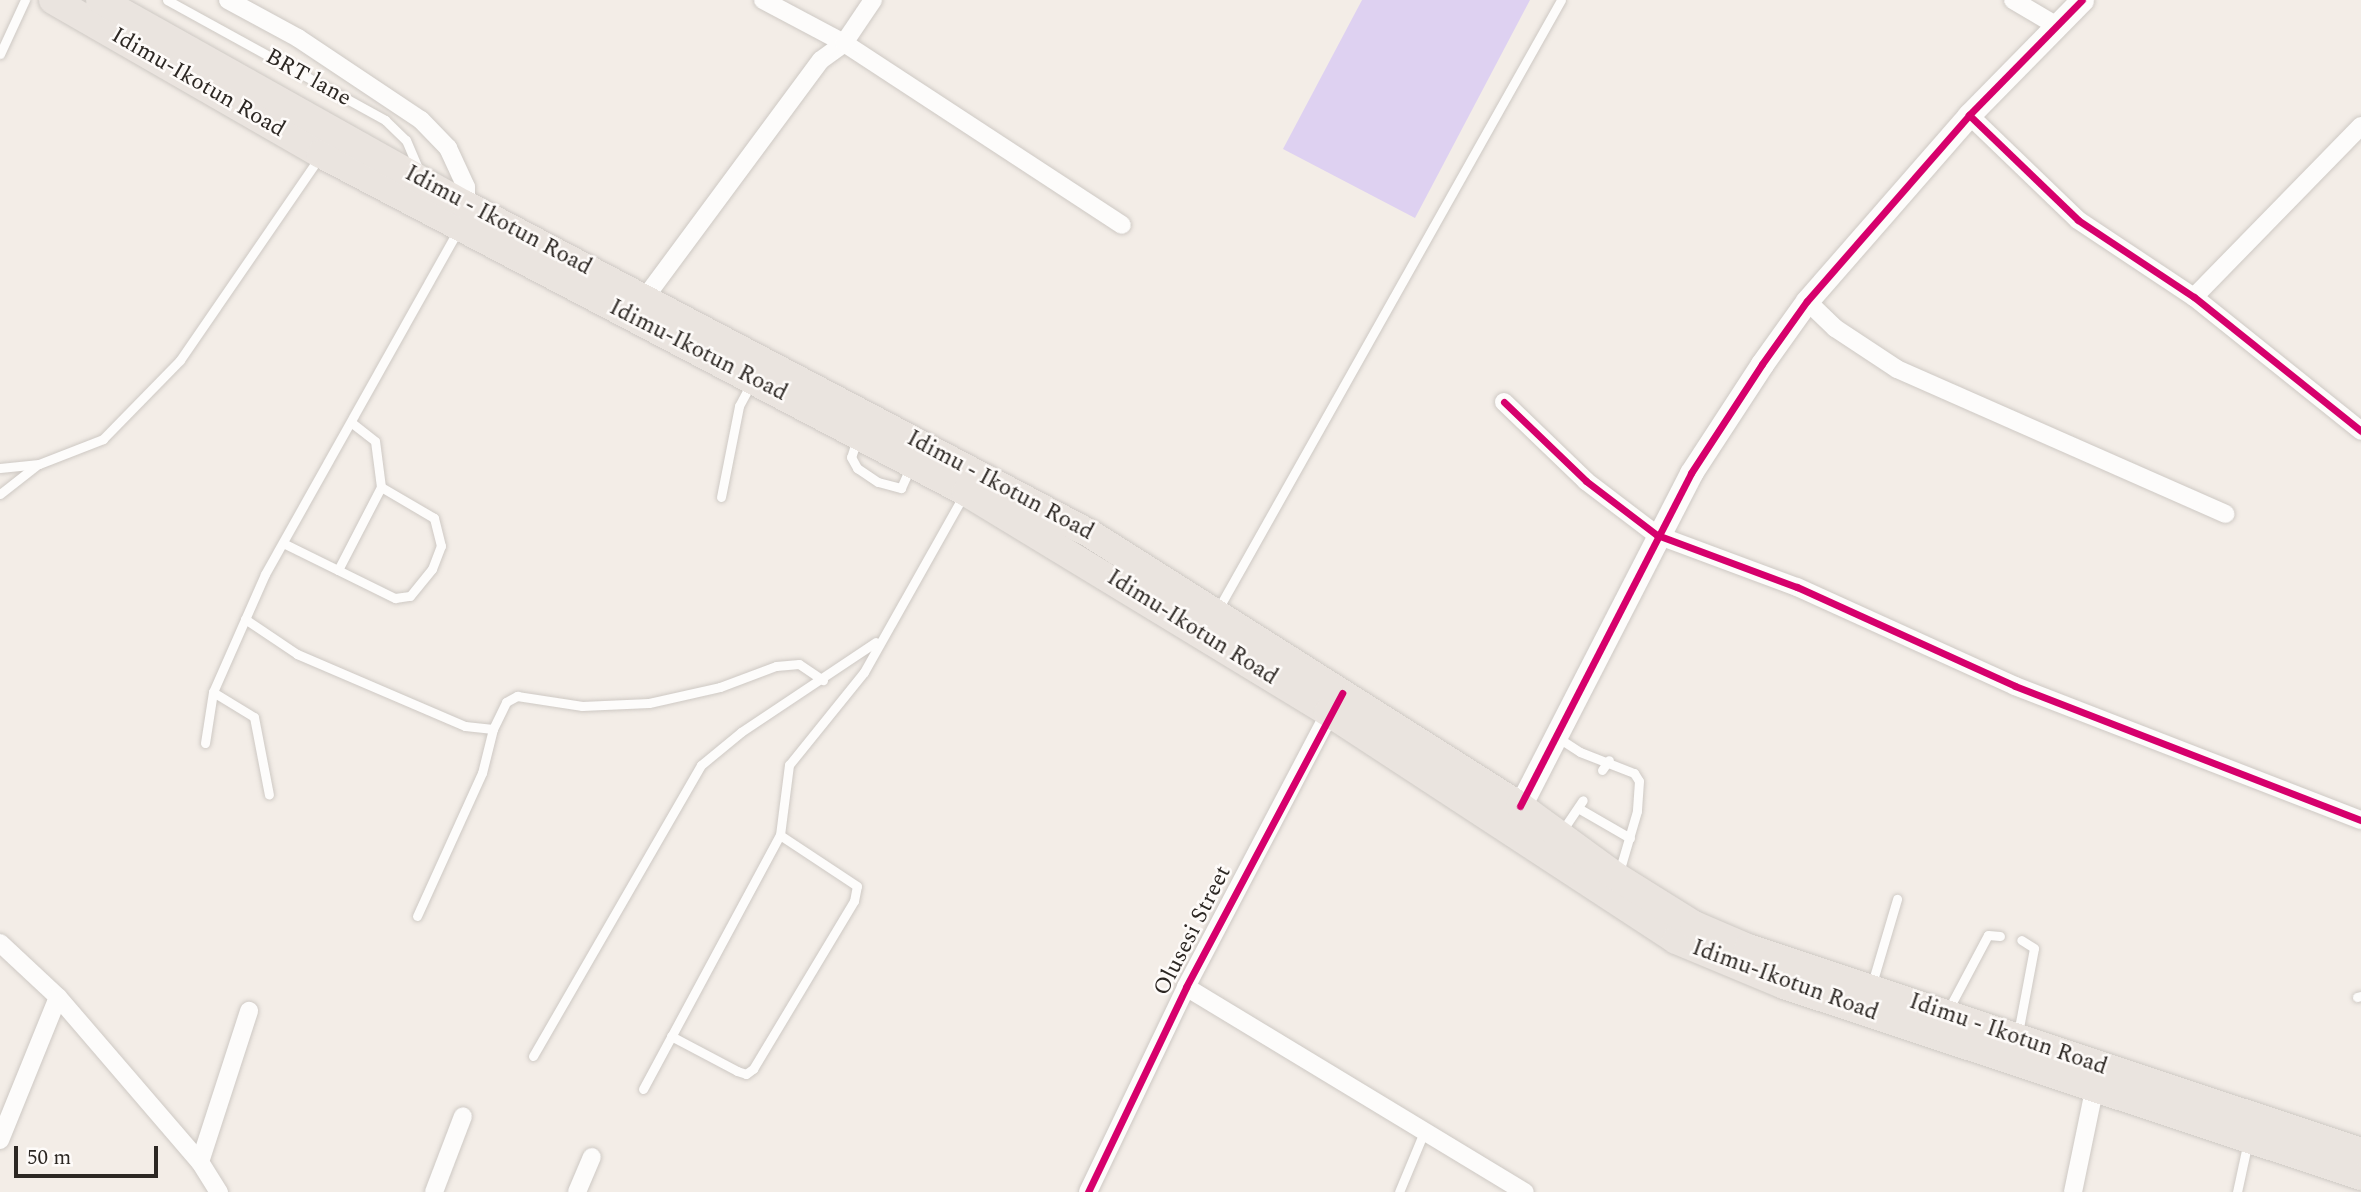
<!DOCTYPE html>
<html>
<head>
<meta charset="utf-8">
<style>
	body { margin:0 }
	#map { position:relative; width:2361px; height:1192px; overflow:hidden; background:#f3ede7; font-family:Spectral,serif }
	div>[style] { position:absolute }
	.green>* { inset:0; background:#ded1f1 }
	.roads { filter:drop-shadow(0 0 2px #cec9c4) drop-shadow(0 0 2px #cec9c4) }
	.service>* { height:9px; margin:-4.5px; padding:0 4.5px; transform-origin:4.5px; border-radius:4.5px; background:#fdfcfb }
	.minor>* { height:18px; margin:-9px; padding:0 9px; transform-origin:9px; border-radius:9px; background:#fdfcfb }
	.tertiary>* { height:23px; margin:-11.5px; padding:0 11.5px; transform-origin:11.5px; border-radius:11.5px; background:#fdfcfb }
	.primary>* { height:28px; margin:-14px; padding:0 14px; transform-origin:14px; border-radius:14px; background:#eae4df }
	.cycleway>* { height:7px; margin:-3.5px; padding:0 3.5px; transform-origin:3.5px; border-radius:3.5px; background:#d6006c }
	span { translate:-50% -50%; white-space:nowrap; text-align:center; line-height:1.15; -webkit-text-stroke:5px #fefbf9; paint-order:stroke }
	.street-label { font-size:23px; color:#2c2723 }
	.scale { position:absolute; left:14px; top:1146px; width:144px; height:32px; box-sizing:border-box; border:4px solid #2c2723; border-top:0; padding-left:9px; font-size:21px; line-height:24px; white-space:nowrap; color:#2c2723; -webkit-text-stroke:5px #fefbf9; paint-order:stroke }
</style>
</head>
<body>
<div id="map">
	<div class="green">
		<div style="clip-path:polygon(1362px 0,1530px 0,1415px 218px,1283px 149px)"></div>
	</div>
	<div class="roads">
		<div class="service">
			<div style="left:167px;top:0;width:249px;rotate:28.8deg"></div>
			<div style="left:385px;top:120px;width:29px;rotate:44deg"></div>
			<div style="left:406px;top:140px;width:33px;rotate:67deg"></div>
			<div style="left:0;top:54px;width:60px;rotate:-65.2deg"></div>
			<div style="left:857px;top:439px;width:19px;rotate:108deg"></div>
			<div style="left:851px;top:457px;width:13px;rotate:61deg"></div>
			<div style="left:857px;top:468px;width:25px;rotate:34deg"></div>
			<div style="left:878px;top:482px;width:24px;rotate:15deg"></div>
			<div style="left:901px;top:488px;width:24px;rotate:-66deg"></div>
			<div style="left:0;top:468px;width:39px;rotate:-6deg"></div>
			<div style="left:39px;top:464px;width:69px;rotate:-21.3deg"></div>
			<div style="left:103px;top:439px;width:110px;rotate:-45.7deg"></div>
			<div style="left:180px;top:360px;width:247px;rotate:-55.5deg"></div>
			<div style="left:0;top:494px;width:47px;rotate:-38.1deg"></div>
			<div style="left:721px;top:497px;width:93px;rotate:-78.8deg"></div>
			<div style="left:739px;top:406px;width:26px;rotate:-62deg"></div>
			<div style="left:283px;top:543px;width:125px;rotate:26.2deg"></div>
			<div style="left:395px;top:598px;width:15px;rotate:-8deg"></div>
			<div style="left:410px;top:596px;width:35px;rotate:-51deg"></div>
			<div style="left:432px;top:569px;width:25px;rotate:-69deg"></div>
			<div style="left:441px;top:546px;width:29px;rotate:-104deg"></div>
			<div style="left:434px;top:518px;width:61px;rotate:-149.7deg"></div>
			<div style="left:381px;top:487px;width:46px;rotate:-97.4deg"></div>
			<div style="left:375px;top:441px;width:29px;rotate:-142deg"></div>
			<div style="left:338px;top:570px;width:93px;rotate:-62.6deg"></div>
			<div style="left:1217px;top:611px;width:701px;rotate:-60.62deg"></div>
			<div style="left:245px;top:619px;width:63px;rotate:33.9deg"></div>
			<div style="left:297px;top:654px;width:183px;rotate:23.2deg"></div>
			<div style="left:465px;top:726px;width:28px;rotate:6deg"></div>
			<div style="left:493px;top:729px;width:30px;rotate:-64deg"></div>
			<div style="left:506px;top:702px;width:13px;rotate:-29deg"></div>
			<div style="left:517px;top:696px;width:66px;rotate:8.7deg"></div>
			<div style="left:582px;top:706px;width:67px;rotate:-2.6deg"></div>
			<div style="left:649px;top:703px;width:73px;rotate:-12.7deg"></div>
			<div style="left:720px;top:687px;width:60px;rotate:-20.6deg"></div>
			<div style="left:776px;top:666px;width:23px;rotate:-5deg"></div>
			<div style="left:799px;top:664px;width:29px;rotate:34deg"></div>
			<div style="left:213px;top:692px;width:48px;rotate:31.4deg"></div>
			<div style="left:254px;top:717px;width:79px;rotate:79.1deg"></div>
			<div style="left:1557px;top:737px;width:27px;rotate:33deg"></div>
			<div style="left:1580px;top:752px;width:58px;rotate:21.3deg"></div>
			<div style="left:1634px;top:773px;width:9px;rotate:58deg"></div>
			<div style="left:1639px;top:781px;width:30px;rotate:94deg"></div>
			<div style="left:1637px;top:811px;width:64px;rotate:106.4deg"></div>
			<div style="left:205px;top:743px;width:52px;rotate:-81.1deg"></div>
			<div style="left:213px;top:692px;width:129px;rotate:-66.2deg"></div>
			<div style="left:265px;top:574px;width:394px;rotate:-60.7deg"></div>
			<div style="left:1602px;top:770px;width:12px;rotate:-55deg"></div>
			<div style="left:1578px;top:808px;width:60px;rotate:30deg"></div>
			<div style="left:1562px;top:831px;width:37px;rotate:-56deg"></div>
			<div style="left:417px;top:916px;width:157px;rotate:-65.6deg"></div>
			<div style="left:482px;top:773px;width:45px;rotate:-76deg"></div>
			<div style="left:1871px;top:987px;width:92px;rotate:-73.5deg"></div>
			<div style="left:2357px;top:997px;width:4px;rotate:-14deg"></div>
			<div style="left:1947px;top:1012px;width:87px;rotate:-62deg"></div>
			<div style="left:1988px;top:935px;width:12px;rotate:5deg"></div>
			<div style="left:2018px;top:1033px;width:86px;rotate:-79.3deg"></div>
			<div style="left:2034px;top:948px;width:15px;rotate:-148deg"></div>
			<div style="left:671px;top:1036px;width:75px;rotate:27.9deg"></div>
			<div style="left:737px;top:1071px;width:9px;rotate:18deg"></div>
			<div style="left:746px;top:1074px;width:9px;rotate:-36deg"></div>
			<div style="left:753px;top:1069px;width:196px;rotate:-59deg"></div>
			<div style="left:854px;top:901px;width:15px;rotate:-79deg"></div>
			<div style="left:857px;top:886px;width:92px;rotate:-146.5deg"></div>
			<div style="left:533px;top:1056px;width:336px;rotate:-60deg"></div>
			<div style="left:701px;top:765px;width:52px;rotate:-39.5deg"></div>
			<div style="left:741px;top:732px;width:162px;rotate:-33.7deg"></div>
			<div style="left:643px;top:1089px;width:289px;rotate:-61.7deg"></div>
			<div style="left:780px;top:835px;width:71px;rotate:-82.7deg"></div>
			<div style="left:789px;top:765px;width:119px;rotate:-51.1deg"></div>
			<div style="left:864px;top:672px;width:202px;rotate:-60.6deg"></div>
			<div style="left:1399px;top:1192px;width:65px;rotate:-67.4deg"></div>
			<div style="left:2237px;top:1192px;width:52px;rotate:-77.8deg"></div>
		</div>
		<div class="minor">
			<div style="left:228px;top:0;width:80px;rotate:28.5deg"></div>
			<div style="left:298px;top:38px;width:148px;rotate:33.7deg"></div>
			<div style="left:421px;top:120px;width:39px;rotate:46deg"></div>
			<div style="left:448px;top:148px;width:43px;rotate:65.2deg"></div>
			<div style="left:466px;top:187px;width:18px;rotate:90deg"></div>
			<div style="left:763px;top:0;width:92px;rotate:28deg"></div>
			<div style="left:844px;top:43px;width:332px;rotate:33.2deg"></div>
			<div style="left:2013px;top:0;width:51px;rotate:30.6deg"></div>
			<div style="left:1969px;top:115px;width:151px;rotate:43.9deg"></div>
			<div style="left:2078px;top:220px;width:139px;rotate:33.6deg"></div>
			<div style="left:2194px;top:297px;width:214px;rotate:38.7deg"></div>
			<div style="left:2194px;top:297px;width:239px;rotate:-45.7deg"></div>
			<div style="left:644px;top:299px;width:297px;rotate:-53.5deg"></div>
			<div style="left:821px;top:60px;width:29px;rotate:-36deg"></div>
			<div style="left:844px;top:43px;width:52px;rotate:-56deg"></div>
			<div style="left:1807px;top:301px;width:39px;rotate:44deg"></div>
			<div style="left:1835px;top:328px;width:74px;rotate:33.5deg"></div>
			<div style="left:1897px;top:369px;width:359px;rotate:23.8deg"></div>
			<div style="left:1504px;top:402px;width:114px;rotate:43.9deg"></div>
			<div style="left:1586px;top:481px;width:89px;rotate:37.3deg"></div>
			<div style="left:1657px;top:535px;width:149px;rotate:20.4deg"></div>
			<div style="left:1797px;top:587px;width:239px;rotate:24.4deg"></div>
			<div style="left:2015px;top:686px;width:371px;rotate:21.2deg"></div>
			<div style="left:0;top:943px;width:79px;rotate:43deg"></div>
			<div style="left:58px;top:997px;width:218px;rotate:49.3deg"></div>
			<div style="left:200px;top:1162px;width:36px;rotate:58deg"></div>
			<div style="left:1186px;top:987px;width:396px;rotate:31.2deg"></div>
			<div style="left:0;top:1140px;width:154px;rotate:-67.9deg"></div>
			<div style="left:200px;top:1162px;width:159px;rotate:-72deg"></div>
			<div style="left:434px;top:1192px;width:81px;rotate:-69.1deg"></div>
			<div style="left:577px;top:1192px;width:38px;rotate:-67deg"></div>
			<div style="left:1088px;top:1192px;width:227px;rotate:-64.4deg"></div>
			<div style="left:1186px;top:987px;width:318px;rotate:-62.3deg"></div>
			<div style="left:2073px;top:1192px;width:103px;rotate:-78.3deg"></div>
		</div>
		<div class="tertiary">
			<div style="left:1520px;top:806px;width:374px;rotate:-62.8deg"></div>
			<div style="left:1691px;top:473px;width:130px;rotate:-56.9deg"></div>
			<div style="left:1762px;top:364px;width:77px;rotate:-54.5deg"></div>
			<div style="left:1807px;top:301px;width:247px;rotate:-48.9deg"></div>
			<div style="left:1969px;top:115px;width:161px;rotate:-45.5deg"></div>
		</div>
		<div class="primary">
			<div style="left:53px;top:0;width:309px;rotate:29.9deg"></div>
			<div style="left:321px;top:154px;width:728px;rotate:27.66deg"></div>
			<div style="left:966px;top:492px;width:424px;rotate:31.3deg"></div>
			<div style="left:1328px;top:712px;width:416px;rotate:33.2deg"></div>
			<div style="left:1676px;top:940px;width:117px;rotate:22.6deg"></div>
			<div style="left:1784px;top:985px;width:608px;rotate:18.32deg"></div>
			<div style="left:100px;top:0;width:420px;rotate:29.3deg"></div>
			<div style="left:466px;top:205px;width:704px;rotate:27.77deg"></div>
			<div style="left:1089px;top:533px;width:510px;rotate:32.35deg"></div>
			<div style="left:1520px;top:806px;width:120px;rotate:36.2deg"></div>
			<div style="left:1617px;top:877px;width:91px;rotate:31.9deg"></div>
			<div style="left:1694px;top:925px;width:59px;rotate:23.1deg"></div>
			<div style="left:1748px;top:948px;width:646px;rotate:18.41deg"></div>
		</div>
	</div>
	<div class="cycleway">
		<div style="left:1969px;top:115px;width:151px;rotate:43.9deg"></div>
		<div style="left:2078px;top:220px;width:139px;rotate:33.6deg"></div>
		<div style="left:2194px;top:297px;width:214px;rotate:38.7deg"></div>
		<div style="left:1504px;top:402px;width:114px;rotate:43.9deg"></div>
		<div style="left:1586px;top:481px;width:89px;rotate:37.3deg"></div>
		<div style="left:1657px;top:535px;width:149px;rotate:20.4deg"></div>
		<div style="left:1797px;top:587px;width:239px;rotate:24.4deg"></div>
		<div style="left:2015px;top:686px;width:371px;rotate:21.2deg"></div>
		<div style="left:1520px;top:806px;width:374px;rotate:-62.8deg"></div>
		<div style="left:1691px;top:473px;width:130px;rotate:-56.9deg"></div>
		<div style="left:1762px;top:364px;width:77px;rotate:-54.5deg"></div>
		<div style="left:1807px;top:301px;width:247px;rotate:-48.9deg"></div>
		<div style="left:1969px;top:115px;width:161px;rotate:-45.5deg"></div>
		<div style="left:1088px;top:1192px;width:227px;rotate:-64.4deg"></div>
		<div style="left:1186px;top:987px;width:333px;rotate:-62deg"></div>
	</div>
	<div class="street-label">
		<span style="left:308px;top:78px;rotate:29deg">BRT lane</span>
		<span style="left:198px;top:83px;rotate:30deg">Idimu-Ikotun Road</span>
		<span style="left:498px;top:221px;rotate:28deg">Idimu - Ikotun Road</span>
		<span style="left:698px;top:351px;rotate:27deg">Idimu-Ikotun Road</span>
		<span style="left:1000px;top:486px;rotate:28deg">Idimu - Ikotun Road</span>
		<span style="left:1192px;top:628px;rotate:32deg">Idimu-Ikotun Road</span>
		<span style="left:1193px;top:931px;rotate:-63deg">Olusesi Street</span>
		<span style="left:1785px;top:981px;rotate:20deg">Idimu-Ikotun Road</span>
		<span style="left:2008px;top:1035px;rotate:19deg">Idimu - Ikotun Road</span>
	</div>
	<div class="scale">50 m</div>
</div>
</body>
</html>
